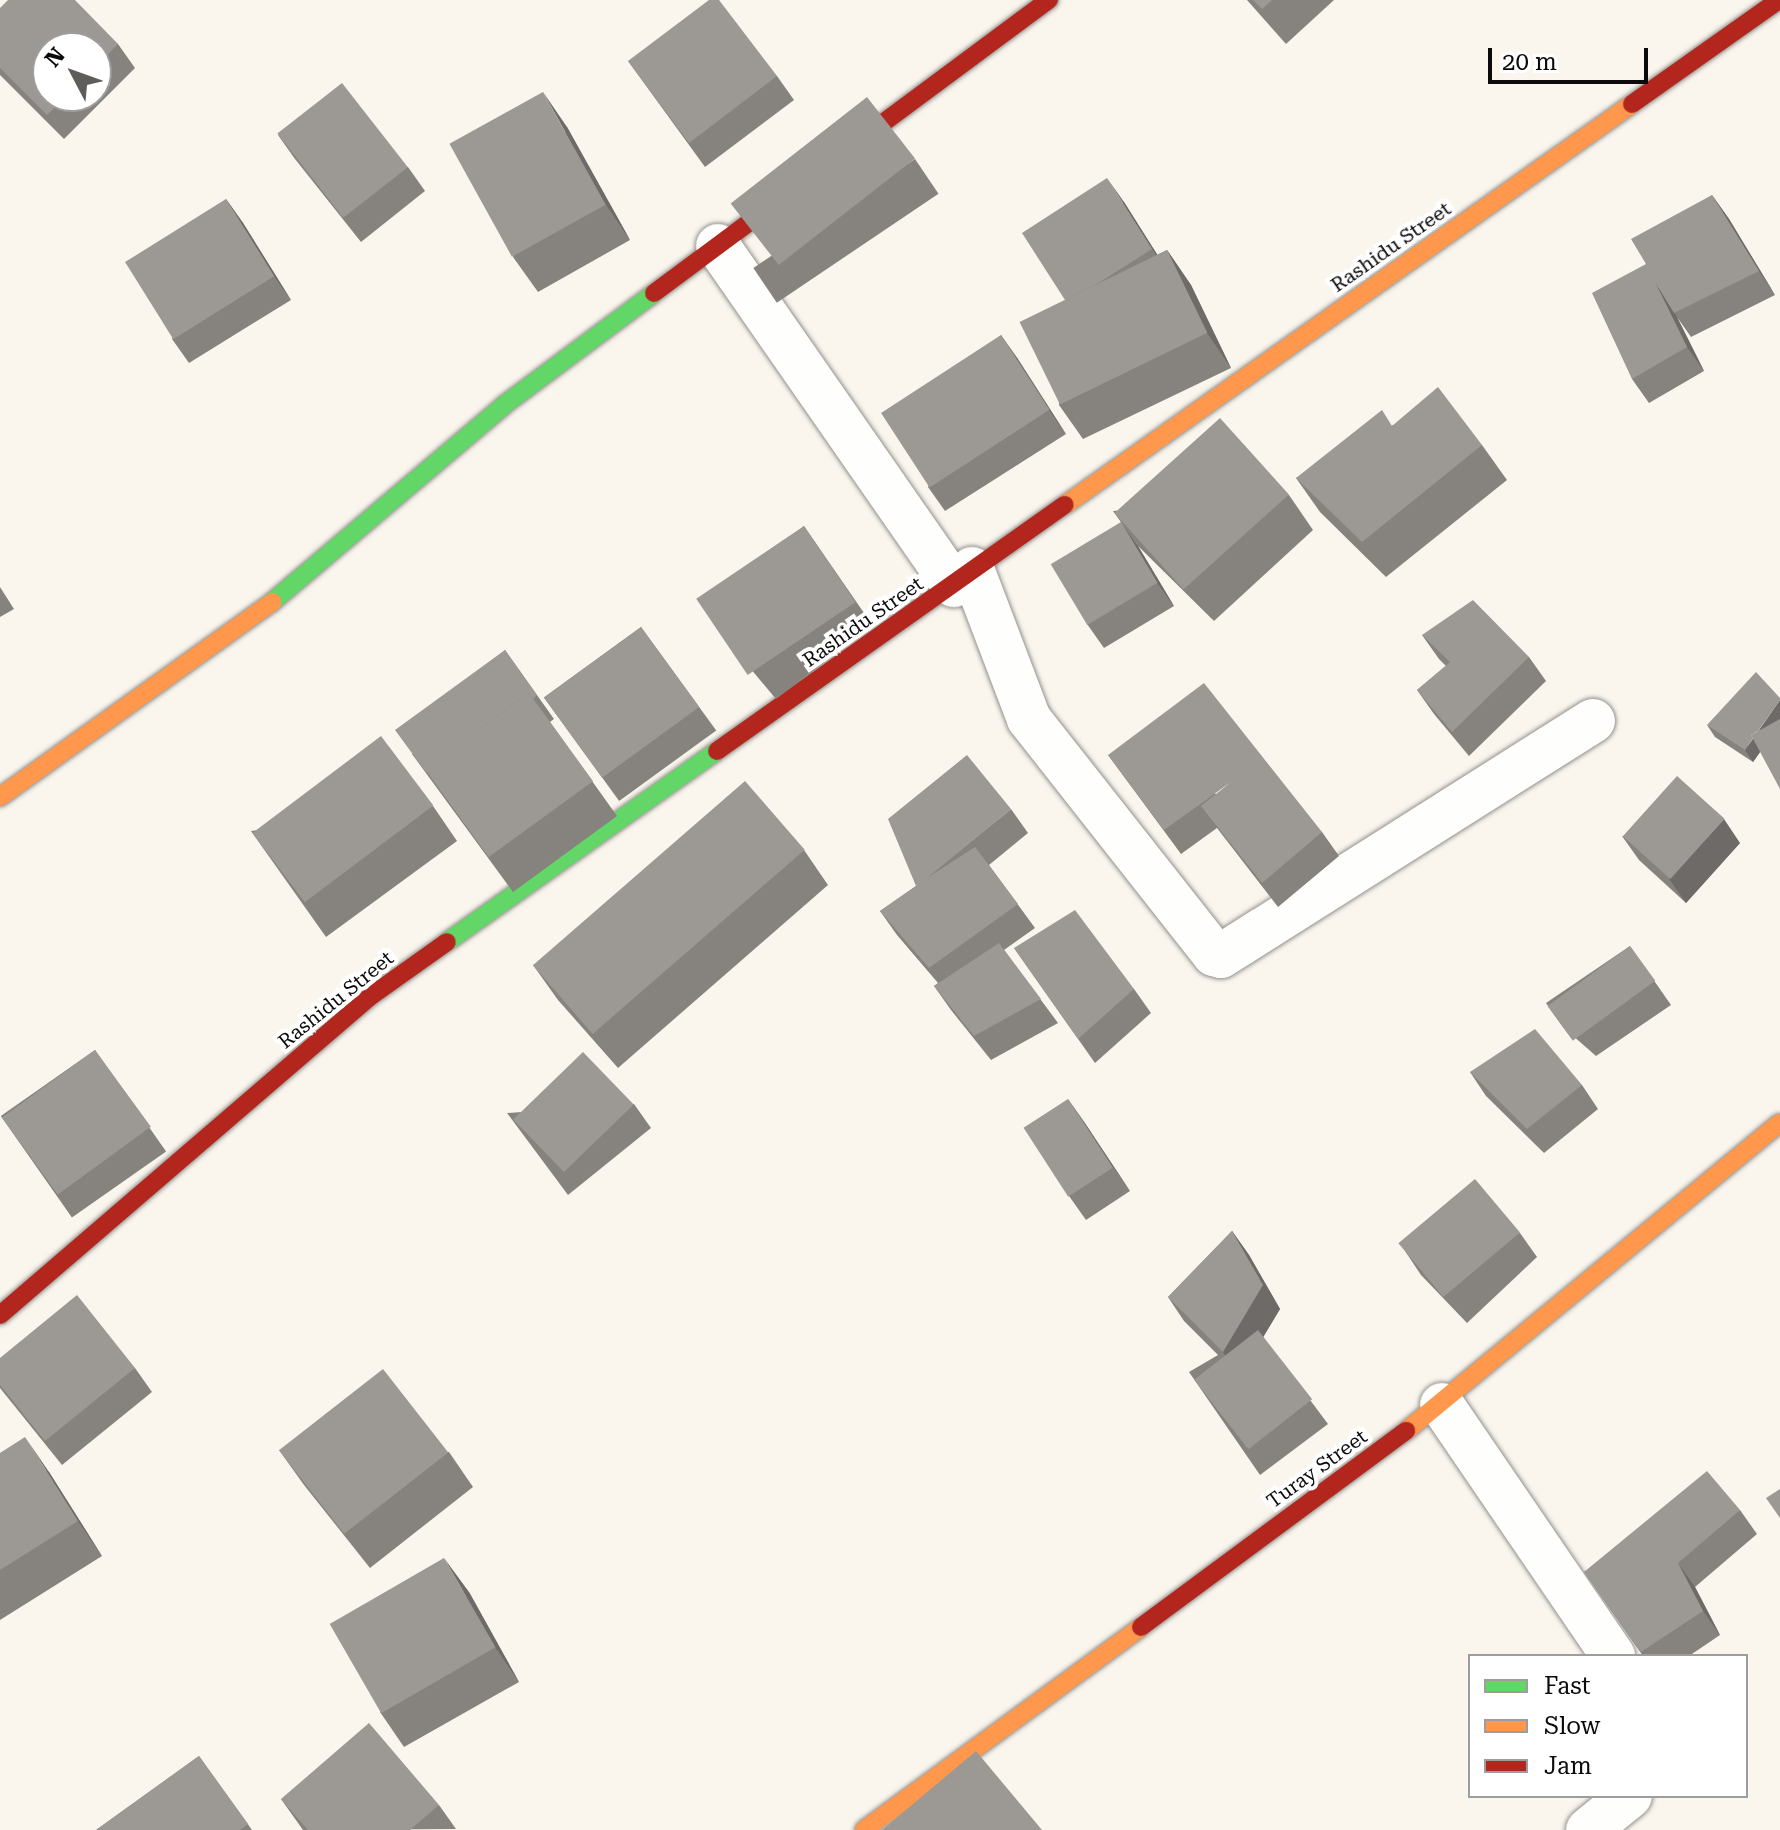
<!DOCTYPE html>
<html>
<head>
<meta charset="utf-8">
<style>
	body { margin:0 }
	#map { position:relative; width:1780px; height:1830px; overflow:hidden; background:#faf6ee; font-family:"Roboto Serif",serif }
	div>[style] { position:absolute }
	.roads { filter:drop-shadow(0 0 2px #93918d) drop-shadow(0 0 2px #93918d) }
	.street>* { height:44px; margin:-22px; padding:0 22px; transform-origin:22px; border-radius:22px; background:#fefefc }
	.fast>* { height:18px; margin:-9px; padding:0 9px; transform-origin:9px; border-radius:9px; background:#63d668 }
	.slow>* { height:18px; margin:-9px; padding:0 9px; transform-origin:9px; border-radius:9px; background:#ff974d }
	.jam>* { height:18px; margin:-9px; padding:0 9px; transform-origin:9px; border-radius:9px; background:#b3261e }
	.wall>* { inset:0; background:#86837f; transform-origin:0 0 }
	.shaded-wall>* { inset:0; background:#6d6a68 }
	.building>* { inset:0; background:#9c9894; transform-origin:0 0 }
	span { translate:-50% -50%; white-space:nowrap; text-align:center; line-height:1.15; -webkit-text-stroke:8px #fff; paint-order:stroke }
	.street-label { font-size:20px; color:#0b0b0b }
	.legend { position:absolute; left:1468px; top:1654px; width:280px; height:144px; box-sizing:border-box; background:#fff; border:2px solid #9d9d9d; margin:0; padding:10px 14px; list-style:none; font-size:24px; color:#0b0b0b }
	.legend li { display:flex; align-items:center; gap:16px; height:40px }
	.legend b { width:40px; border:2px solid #9d9d9d }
	.north { position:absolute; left:32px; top:32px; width:80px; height:80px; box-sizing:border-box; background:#fff; border:2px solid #9d9d9d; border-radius:50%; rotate:311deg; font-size:22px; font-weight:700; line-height:32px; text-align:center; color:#0b0b0b }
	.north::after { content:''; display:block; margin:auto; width:28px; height:36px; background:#5f5d5a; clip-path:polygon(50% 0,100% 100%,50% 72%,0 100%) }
	.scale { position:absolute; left:1488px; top:48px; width:160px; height:36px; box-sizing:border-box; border:4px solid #0b0b0b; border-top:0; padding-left:10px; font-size:24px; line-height:28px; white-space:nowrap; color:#0b0b0b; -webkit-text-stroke:6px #fff; paint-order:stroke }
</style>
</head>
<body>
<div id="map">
	<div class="roads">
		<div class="street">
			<div style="left:718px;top:246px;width:413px;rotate:55.2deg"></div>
			<div style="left:972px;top:569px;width:160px;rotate:69.2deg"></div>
			<div style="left:1029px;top:719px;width:299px;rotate:51.8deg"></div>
			<div style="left:1214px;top:954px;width:7px;rotate:16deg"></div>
			<div style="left:1221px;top:956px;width:440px;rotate:-32.3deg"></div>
			<div style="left:1442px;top:1405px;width:304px;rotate:55.7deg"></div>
			<div style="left:1588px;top:1830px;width:54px;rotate:-39deg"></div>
		</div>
		<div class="fast">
			<div style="left:272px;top:602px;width:304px;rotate:-40.3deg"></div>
			<div style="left:504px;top:405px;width:187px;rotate:-36.7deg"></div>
			<div style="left:447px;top:942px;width:331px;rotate:-35.3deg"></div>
		</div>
		<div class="slow">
			<div style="left:1065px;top:505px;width:694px;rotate:-35.27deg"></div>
			<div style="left:0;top:797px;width:335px;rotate:-35.6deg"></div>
			<div style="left:1406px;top:1431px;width:484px;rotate:-39.5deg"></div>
			<div style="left:864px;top:1830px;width:343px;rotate:-36.2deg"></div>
		</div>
		<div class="jam">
			<div style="left:1632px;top:104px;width:180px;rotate:-35.3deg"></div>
			<div style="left:654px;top:293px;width:492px;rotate:-36.6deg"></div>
			<div style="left:717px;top:751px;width:426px;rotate:-35.3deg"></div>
			<div style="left:0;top:1315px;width:489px;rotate:-40.7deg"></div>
			<div style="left:371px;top:996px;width:93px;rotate:-35.4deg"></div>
			<div style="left:1141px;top:1627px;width:330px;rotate:-36.5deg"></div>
		</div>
	</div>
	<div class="wall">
		<div style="clip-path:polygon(1247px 0,1334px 0,1286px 44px)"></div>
		<div style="clip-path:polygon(evenodd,0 8px,118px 44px,135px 68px,64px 139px,0 75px,0 8px,96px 48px,96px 96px,48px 96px,96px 48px)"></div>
		<div style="clip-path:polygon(628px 61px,777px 76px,794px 100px,705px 167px)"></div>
		<div style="clip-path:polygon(567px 127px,630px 240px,538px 292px,513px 257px)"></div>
		<div style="clip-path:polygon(278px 135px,408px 167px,425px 191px,361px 242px,295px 159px)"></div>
		<div style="left:915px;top:159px;width:42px;height:195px;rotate:56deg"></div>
		<div style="clip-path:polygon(1712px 195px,1729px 219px,1775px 295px,1691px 337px,1677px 317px,1704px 371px,1649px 403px,1632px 379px,1646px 264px)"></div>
		<div style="clip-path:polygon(226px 199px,243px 223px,291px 300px,189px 363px,172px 339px)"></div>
		<div style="clip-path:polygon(1124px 202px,1157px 255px,1167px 250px,1191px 285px,1231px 368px,1083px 439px,1059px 405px,1065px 300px)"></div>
		<div style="clip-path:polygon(1001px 335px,1066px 434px,945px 511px,928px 487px)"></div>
		<div style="clip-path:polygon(1393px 425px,1482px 445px,1507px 480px,1386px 577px,1320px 512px,1296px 478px)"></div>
		<div style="clip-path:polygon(1289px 495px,1313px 530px,1214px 621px,1138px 546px,1113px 511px)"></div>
		<div style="clip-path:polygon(1121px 522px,1138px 546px,1174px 606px,1104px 648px,1087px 624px)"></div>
		<div style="clip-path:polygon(804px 526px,873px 626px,776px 699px,718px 630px,702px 606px)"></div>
		<div style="clip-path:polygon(0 587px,14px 609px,0 617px)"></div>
		<div style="left:641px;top:627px;width:128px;height:120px;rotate:54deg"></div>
		<div style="clip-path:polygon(1422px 635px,1529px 657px,1546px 681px,1469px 756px,1434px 714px,1417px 690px,1446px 666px,1439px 659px)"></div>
		<div style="clip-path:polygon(505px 650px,554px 719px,550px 722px,617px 816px,513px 892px,412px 754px)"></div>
		<div style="clip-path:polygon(1707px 725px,1760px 752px,1753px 762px,1715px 737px)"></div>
		<div style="clip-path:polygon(1108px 755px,1322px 832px,1339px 856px,1278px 907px,1217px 828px,1181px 854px)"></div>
		<div style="clip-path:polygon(433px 806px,457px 841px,326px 937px,251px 831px)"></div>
		<div style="clip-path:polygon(1011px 809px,1028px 833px,989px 865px,1035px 928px,1004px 950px,1058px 1023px,991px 1060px,951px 1010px,934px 986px,938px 983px,897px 935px,880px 911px,916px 886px)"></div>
		<div style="clip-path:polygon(1622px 836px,1740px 843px,1686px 903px,1639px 860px)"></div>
		<div style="clip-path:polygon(804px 850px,828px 885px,618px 1068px,558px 1000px,533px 965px)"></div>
		<div style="clip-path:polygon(1630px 946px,1671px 1005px,1596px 1056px,1563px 1027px,1546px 1003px)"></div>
		<div style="clip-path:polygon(1014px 948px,1134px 989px,1151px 1013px,1095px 1063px)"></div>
		<div style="left:95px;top:1050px;width:124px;height:115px;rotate:55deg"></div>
		<div style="clip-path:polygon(1470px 1072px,1582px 1085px,1598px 1109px,1544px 1153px,1486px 1096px)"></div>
		<div style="clip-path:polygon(1068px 1099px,1130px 1191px,1086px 1220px,1069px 1196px)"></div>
		<div style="clip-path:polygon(634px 1104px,651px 1128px,568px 1195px,507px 1113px)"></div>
		<div style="clip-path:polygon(1232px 1231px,1249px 1255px,1280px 1309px,1263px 1337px,1328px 1424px,1260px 1475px,1189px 1372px,1218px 1355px,1184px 1321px,1168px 1297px)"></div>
		<div style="clip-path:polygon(1520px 1233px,1537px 1257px,1467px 1323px,1421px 1275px,1405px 1251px)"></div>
		<div style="clip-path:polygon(0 1358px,135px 1368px,152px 1392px,62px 1465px,0 1388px)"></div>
		<div style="clip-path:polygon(279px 1450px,449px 1452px,473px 1487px,370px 1568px,304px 1485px)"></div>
		<div style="clip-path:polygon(0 1453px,49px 1472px,102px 1556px,0 1620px)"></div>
		<div style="clip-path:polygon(1740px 1510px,1757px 1534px,1695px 1587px,1720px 1635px,1689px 1656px,1643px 1656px,1584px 1572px)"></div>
		<div style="clip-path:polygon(469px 1592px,519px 1682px,404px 1747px,380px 1712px)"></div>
		<div style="clip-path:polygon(199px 1756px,252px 1830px,96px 1830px)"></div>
		<div style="clip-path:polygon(281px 1799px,439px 1805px,456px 1829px,303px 1830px)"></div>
	</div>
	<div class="shaded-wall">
		<div style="clip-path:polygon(543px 92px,567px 127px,630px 240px,606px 205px)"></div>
		<div style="clip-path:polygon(1107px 178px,1124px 202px,1169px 273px,1152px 249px)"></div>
		<div style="clip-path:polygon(1712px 195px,1729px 219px,1775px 295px,1759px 271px)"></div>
		<div style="clip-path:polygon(226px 199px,243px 223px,291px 300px,274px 276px)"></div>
		<div style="clip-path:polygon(1167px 250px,1191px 285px,1231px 368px,1207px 333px)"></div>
		<div style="clip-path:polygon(1655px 282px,1677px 317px,1704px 371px,1687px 347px)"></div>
		<div style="clip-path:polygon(1001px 335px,1018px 359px,1066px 434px,1049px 410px)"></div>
		<div style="clip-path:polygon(1121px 522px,1138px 546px,1174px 606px,1157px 583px)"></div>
		<div style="clip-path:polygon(1780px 700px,1780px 724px,1753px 762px,1745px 750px)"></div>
		<div style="clip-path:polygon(1724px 819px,1740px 843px,1686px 903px,1669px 879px)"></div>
		<div style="clip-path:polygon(1068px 1099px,1085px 1123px,1130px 1191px,1113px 1167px)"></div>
		<div style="clip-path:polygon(1232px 1231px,1249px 1255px,1280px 1309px,1240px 1376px,1223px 1352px)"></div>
		<div style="clip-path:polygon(25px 1437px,49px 1472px,102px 1556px,78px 1521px)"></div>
		<div style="clip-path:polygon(444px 1558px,469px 1592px,519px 1682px,495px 1647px)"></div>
		<div style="clip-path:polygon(1678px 1563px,1695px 1587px,1720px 1635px,1703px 1611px)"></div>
	</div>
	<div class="building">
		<div style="clip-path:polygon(8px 0,75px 0,118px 44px,96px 66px,96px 48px,48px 48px,48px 96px,66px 96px,47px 115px,0 68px,0 8px)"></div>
		<div style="clip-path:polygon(709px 0,719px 0,777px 76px,689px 143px,628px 61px)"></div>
		<div style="clip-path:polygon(1253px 0,1272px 0,1262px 9px)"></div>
		<div style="left:342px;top:83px;width:107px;height:82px;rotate:52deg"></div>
		<div style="left:543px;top:92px;width:129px;height:107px;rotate:61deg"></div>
		<div style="left:867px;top:97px;width:78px;height:173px;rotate:52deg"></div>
		<div style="clip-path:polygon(1107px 178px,1152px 249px,1097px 284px,1065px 300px,1022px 233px)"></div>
		<div style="clip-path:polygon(1712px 195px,1759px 271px,1674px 313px,1655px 282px,1687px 347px,1632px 379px,1592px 293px,1646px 264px,1631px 239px)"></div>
		<div style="left:226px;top:199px;width:91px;height:119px;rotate:58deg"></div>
		<div style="left:1167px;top:250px;width:92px;height:164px;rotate:64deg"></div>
		<div style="left:1001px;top:335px;width:89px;height:143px;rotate:57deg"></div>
		<div style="clip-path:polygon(1438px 387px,1482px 445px,1362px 542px,1296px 478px,1382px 410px,1392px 426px)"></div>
		<div style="left:1220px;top:418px;width:103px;height:142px;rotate:48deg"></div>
		<div style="left:1121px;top:522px;width:71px;height:82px;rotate:59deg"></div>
		<div style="left:804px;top:526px;width:92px;height:130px;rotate:56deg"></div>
		<div style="clip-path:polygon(1473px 600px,1529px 657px,1452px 732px,1417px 690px,1450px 662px,1422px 635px)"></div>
		<div style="left:641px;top:627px;width:99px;height:120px;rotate:54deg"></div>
		<div style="clip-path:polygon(505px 650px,537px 695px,533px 699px,529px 693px,425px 769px,428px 775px,395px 730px)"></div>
		<div style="clip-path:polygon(1756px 672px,1780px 698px,1780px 700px,1758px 731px,1751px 735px,1753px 738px,1745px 750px,1707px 725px)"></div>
		<div style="clip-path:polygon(1204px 683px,1322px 832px,1262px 883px,1201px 806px,1231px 782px,1164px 830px,1108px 755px)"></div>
		<div style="left:529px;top:693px;width:109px;height:129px;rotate:54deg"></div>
		<div style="clip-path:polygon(1780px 719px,1780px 789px,1751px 735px)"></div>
		<div style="left:381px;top:736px;width:87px;height:161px;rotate:53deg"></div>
		<div style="clip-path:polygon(967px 755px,1011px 809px,927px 878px,975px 847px,1018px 904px,929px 968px,880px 911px,916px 886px,888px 819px)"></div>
		<div style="left:1677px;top:776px;width:64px;height:81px;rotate:42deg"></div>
		<div style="left:745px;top:781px;width:91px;height:281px;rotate:49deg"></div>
		<div style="clip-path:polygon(1075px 910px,1134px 989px,1078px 1039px,1014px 948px)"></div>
		<div style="clip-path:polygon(999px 943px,1041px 999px,974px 1036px,934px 986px)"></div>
		<div style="left:1630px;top:946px;width:43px;height:102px;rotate:54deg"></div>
		<div style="clip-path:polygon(1535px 1029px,1582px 1085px,1527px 1129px,1470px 1072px)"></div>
		<div style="left:95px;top:1050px;width:95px;height:115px;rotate:54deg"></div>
		<div style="left:583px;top:1052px;width:73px;height:97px;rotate:46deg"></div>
		<div style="left:1068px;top:1099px;width:82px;height:53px;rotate:57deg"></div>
		<div style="left:1475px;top:1179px;width:70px;height:100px;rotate:50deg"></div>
		<div style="clip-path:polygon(1232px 1231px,1263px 1285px,1223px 1352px,1168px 1297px)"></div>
		<div style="clip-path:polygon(77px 1295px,135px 1368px,45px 1441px,0 1385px,0 1358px)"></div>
		<div style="left:1258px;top:1330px;width:88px;height:81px;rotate:52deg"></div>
		<div style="left:383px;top:1369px;width:106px;height:132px;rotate:52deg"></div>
		<div style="clip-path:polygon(25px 1437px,78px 1521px,0 1570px,0 1453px)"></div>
		<div style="clip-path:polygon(1707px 1471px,1740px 1510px,1678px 1563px,1703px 1611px,1641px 1652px,1584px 1572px)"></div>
		<div style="clip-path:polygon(1780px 1489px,1780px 1518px,1766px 1498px)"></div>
		<div style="left:444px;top:1558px;width:103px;height:132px;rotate:60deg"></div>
		<div style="clip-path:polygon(369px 1723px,439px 1805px,410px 1830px,308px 1830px,281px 1799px)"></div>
		<div style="clip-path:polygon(976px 1751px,1042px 1830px,882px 1830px)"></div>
		<div style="clip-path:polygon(199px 1756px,248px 1824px,240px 1830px,96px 1830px)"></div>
	</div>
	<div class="street-label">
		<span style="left:1391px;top:247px;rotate:-35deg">Rashidu Street</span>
		<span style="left:863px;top:622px;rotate:-35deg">Rashidu Street</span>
		<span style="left:336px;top:1000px;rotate:-39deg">Rashidu Street</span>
		<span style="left:1317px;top:1469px;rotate:-36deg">Turay Street</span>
	</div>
	<ul class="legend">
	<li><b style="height:10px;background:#63d668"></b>Fast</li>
	<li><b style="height:10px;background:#ff974d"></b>Slow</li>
	<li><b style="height:10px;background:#b3261e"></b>Jam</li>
	</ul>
	<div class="north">N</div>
	<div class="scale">20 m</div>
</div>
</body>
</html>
